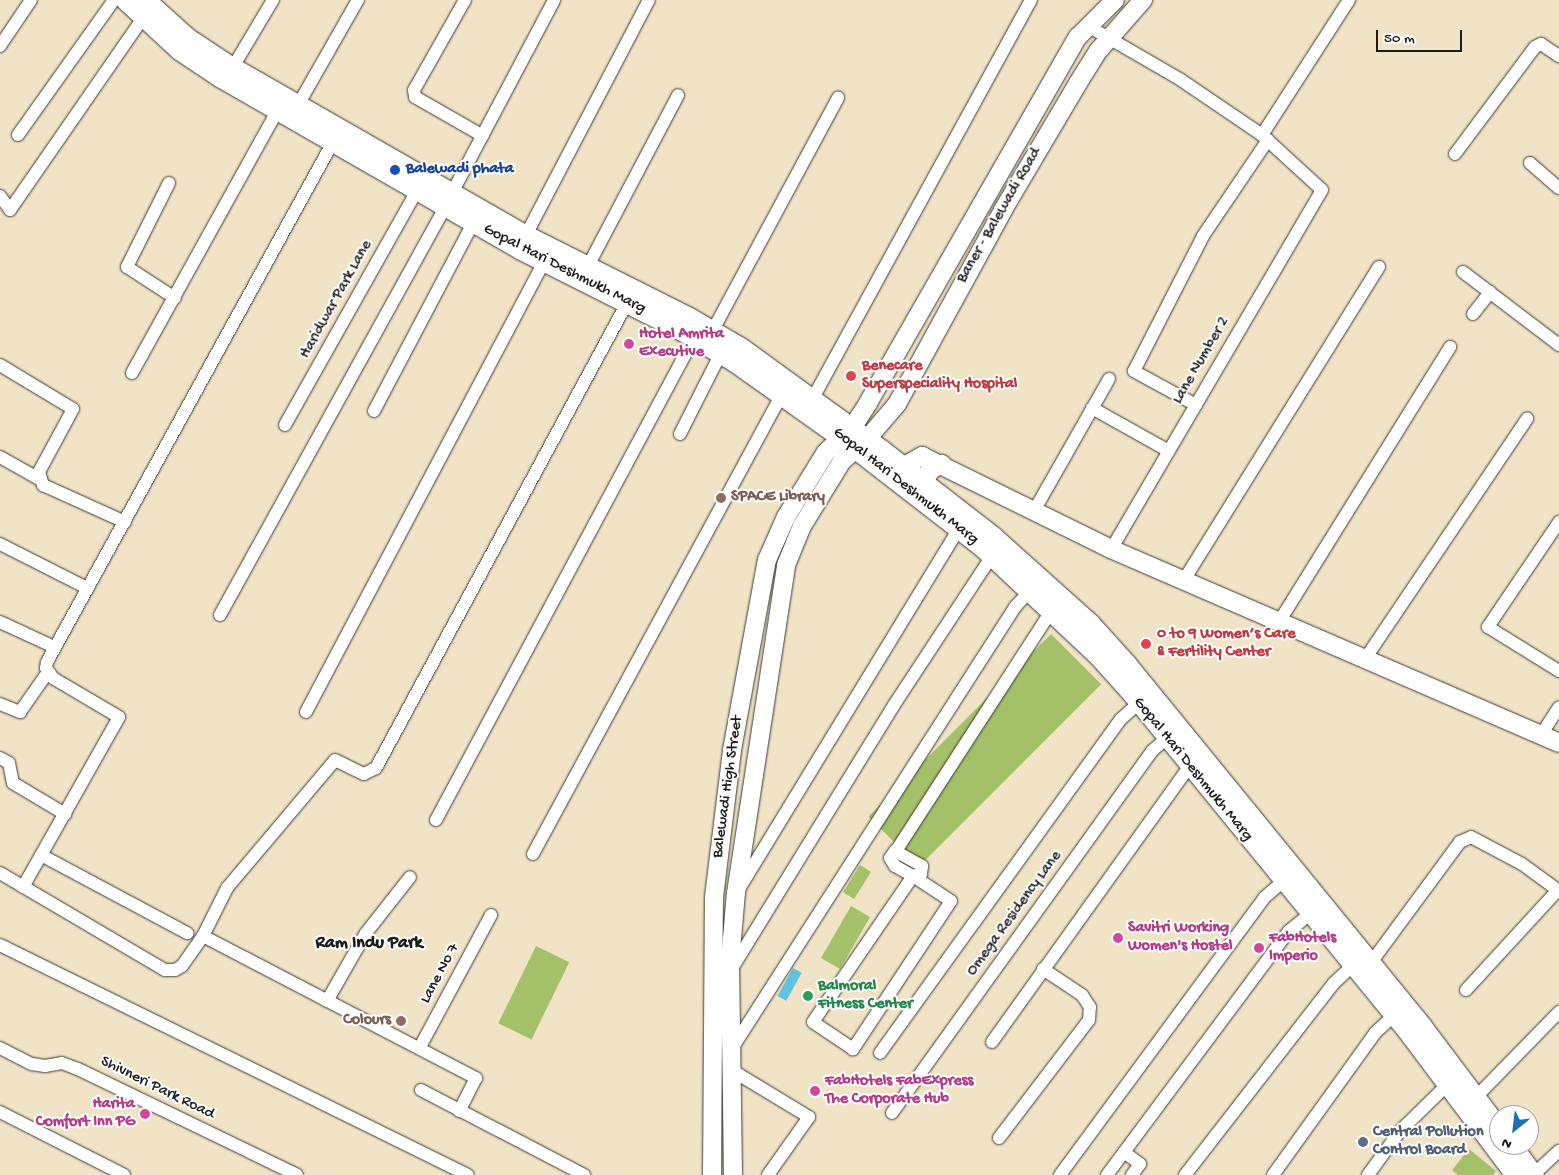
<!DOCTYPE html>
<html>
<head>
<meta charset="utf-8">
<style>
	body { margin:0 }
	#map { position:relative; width:1559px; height:1175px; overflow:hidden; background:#f0e3c6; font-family:"Gochi Hand",sans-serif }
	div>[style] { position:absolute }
	.green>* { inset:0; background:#a4c169; transform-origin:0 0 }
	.water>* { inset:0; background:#62c3e0; transform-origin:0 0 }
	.roads { filter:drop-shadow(0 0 1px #3c3a36) drop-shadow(0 0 1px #3c3a36) }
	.street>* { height:12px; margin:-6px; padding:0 6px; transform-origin:6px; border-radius:6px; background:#fff }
	.secondary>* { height:18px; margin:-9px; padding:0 9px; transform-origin:9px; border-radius:9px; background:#fff }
	.primary>* { height:19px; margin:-9.5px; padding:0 9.5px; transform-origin:9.5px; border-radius:9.5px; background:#fff }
	.dots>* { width:14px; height:14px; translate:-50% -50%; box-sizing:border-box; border:2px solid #fff; border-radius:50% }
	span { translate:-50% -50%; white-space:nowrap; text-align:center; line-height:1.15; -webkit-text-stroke:4px #fff; paint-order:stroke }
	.transit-label { font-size:16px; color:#164399; font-weight:700 }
	.left { translate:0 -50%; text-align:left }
	.street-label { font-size:16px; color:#1c1c1c }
	.hotel-label { font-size:16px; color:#b23c85; font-weight:700 }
	.right { translate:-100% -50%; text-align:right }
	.health-label { font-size:16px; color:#be3a42; font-weight:700 }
	.education-label { font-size:16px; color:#785e54; font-weight:700 }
	.leisure-label { font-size:16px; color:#27864d; font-weight:700 }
	.service-label { font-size:16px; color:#4e5e75; font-weight:700 }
	.neighbourhood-label { font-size:18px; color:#1c1c1c; font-weight:700 }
	.north { position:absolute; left:1489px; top:1105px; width:50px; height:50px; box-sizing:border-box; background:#fff; border:1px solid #a4a4a4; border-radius:50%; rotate:209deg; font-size:14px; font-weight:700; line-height:20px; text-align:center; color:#1c1c1c }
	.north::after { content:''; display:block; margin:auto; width:18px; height:22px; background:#1f6fb2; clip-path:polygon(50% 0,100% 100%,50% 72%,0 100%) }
	.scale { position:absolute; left:1376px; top:30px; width:86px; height:22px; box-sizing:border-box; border:2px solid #1c1c1c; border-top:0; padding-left:6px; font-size:15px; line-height:18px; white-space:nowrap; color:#1c1c1c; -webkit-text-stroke:4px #fff; paint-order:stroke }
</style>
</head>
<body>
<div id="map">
	<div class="green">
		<div style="left:1051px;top:634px;width:71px;height:258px;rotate:45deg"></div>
		<div style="left:860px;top:865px;width:13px;height:32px;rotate:32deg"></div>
		<div style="left:851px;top:906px;width:22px;height:60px;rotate:30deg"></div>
		<div style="left:536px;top:946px;width:37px;height:86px;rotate:26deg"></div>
		<div style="clip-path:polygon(1469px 1149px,1496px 1171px,1493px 1175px,1458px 1175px,1452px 1170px)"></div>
	</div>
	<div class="water">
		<div style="left:793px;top:968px;width:10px;height:32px;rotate:29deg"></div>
	</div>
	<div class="roads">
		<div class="street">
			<div style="left:465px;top:0;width:103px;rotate:119.5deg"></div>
			<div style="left:414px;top:90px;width:7px;rotate:82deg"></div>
			<div style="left:415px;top:97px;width:78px;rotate:29.8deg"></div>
			<div style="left:1088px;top:26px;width:108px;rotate:30.1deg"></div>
			<div style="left:1181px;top:80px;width:98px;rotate:34.2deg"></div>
			<div style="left:1262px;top:135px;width:81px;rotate:42.5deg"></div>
			<div style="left:1322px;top:190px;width:416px;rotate:120.4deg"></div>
			<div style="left:0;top:46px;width:55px;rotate:-56deg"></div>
			<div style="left:233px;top:67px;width:78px;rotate:-59.2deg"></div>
			<div style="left:298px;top:105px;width:121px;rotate:-60.3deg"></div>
			<div style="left:18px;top:135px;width:166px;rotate:-54.6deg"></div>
			<div style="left:1262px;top:135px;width:161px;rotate:-57.2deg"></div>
			<div style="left:1455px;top:154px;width:134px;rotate:-53.2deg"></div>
			<div style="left:1535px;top:47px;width:7px;rotate:-27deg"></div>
			<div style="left:1541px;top:44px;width:22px;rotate:34deg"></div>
			<div style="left:1530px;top:163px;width:38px;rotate:41deg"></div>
			<div style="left:169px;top:183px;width:94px;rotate:116.6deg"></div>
			<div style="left:127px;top:267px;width:57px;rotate:32.9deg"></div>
			<div style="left:452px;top:193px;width:218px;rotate:-62.1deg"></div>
			<div style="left:0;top:196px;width:17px;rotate:54deg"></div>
			<div style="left:10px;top:210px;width:234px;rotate:-55.3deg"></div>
			<div style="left:526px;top:235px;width:265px;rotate:-62.4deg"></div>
			<div style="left:588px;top:266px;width:193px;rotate:-62.2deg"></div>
			<div style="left:1463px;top:272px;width:121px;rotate:37.2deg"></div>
			<div style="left:1473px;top:314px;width:28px;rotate:-52deg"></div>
			<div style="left:713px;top:330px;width:264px;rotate:-61.7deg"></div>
			<div style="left:0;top:365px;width:85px;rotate:31.1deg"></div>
			<div style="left:73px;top:409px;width:72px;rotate:118.4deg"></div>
			<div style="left:39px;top:472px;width:14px;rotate:73deg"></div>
			<div style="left:43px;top:485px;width:90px;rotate:24.3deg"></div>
			<div style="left:132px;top:373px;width:299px;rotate:-61deg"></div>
			<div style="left:813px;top:398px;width:454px;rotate:-61.3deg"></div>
			<div style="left:1196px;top:405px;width:71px;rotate:-151.3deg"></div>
			<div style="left:1134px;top:371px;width:152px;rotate:-62.9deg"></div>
			<div style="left:1203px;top:236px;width:116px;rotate:-55.9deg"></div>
			<div style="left:1092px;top:408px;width:88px;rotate:29.2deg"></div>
			<div style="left:374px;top:411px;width:212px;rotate:-62.2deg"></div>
			<div style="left:285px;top:425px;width:269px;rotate:-60.6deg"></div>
			<div style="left:680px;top:434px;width:91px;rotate:-63.2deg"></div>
			<div style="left:0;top:457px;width:45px;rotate:29.4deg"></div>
			<div style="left:1034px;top:511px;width:152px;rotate:-60.4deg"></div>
			<div style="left:1559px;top:522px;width:127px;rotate:124.1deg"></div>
			<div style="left:1488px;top:627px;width:84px;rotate:31.8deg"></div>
			<div style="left:0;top:544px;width:97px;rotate:26.8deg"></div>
			<div style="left:1184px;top:580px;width:369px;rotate:-58.1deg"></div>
			<div style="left:220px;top:615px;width:466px;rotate:-61.1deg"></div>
			<div style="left:0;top:622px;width:60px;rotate:24.8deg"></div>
			<div style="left:1279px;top:622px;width:324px;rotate:-58.1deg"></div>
			<div style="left:1365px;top:659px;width:290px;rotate:-56deg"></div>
			<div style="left:0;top:704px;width:22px;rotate:22deg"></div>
			<div style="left:20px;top:712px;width:49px;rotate:-55deg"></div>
			<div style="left:306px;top:712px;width:509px;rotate:-62.13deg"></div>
			<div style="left:1541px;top:735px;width:33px;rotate:-57deg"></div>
			<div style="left:0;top:758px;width:10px;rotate:29deg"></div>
			<div style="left:9px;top:763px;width:20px;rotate:79deg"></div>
			<div style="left:13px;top:783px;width:61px;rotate:30.8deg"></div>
			<div style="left:436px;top:820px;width:547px;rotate:-61.84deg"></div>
			<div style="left:895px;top:851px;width:31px;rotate:29deg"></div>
			<div style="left:922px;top:866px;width:8px;rotate:97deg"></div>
			<div style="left:921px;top:874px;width:8px;rotate:166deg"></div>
			<div style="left:913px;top:876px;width:21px;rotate:-151deg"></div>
			<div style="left:895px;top:866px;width:9px;rotate:-122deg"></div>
			<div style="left:890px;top:858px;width:9px;rotate:-54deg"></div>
			<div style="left:896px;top:851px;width:286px;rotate:-57.1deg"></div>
			<div style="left:533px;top:854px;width:523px;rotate:-61.57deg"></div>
			<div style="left:41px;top:855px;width:166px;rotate:28.1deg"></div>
			<div style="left:0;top:873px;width:191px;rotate:30.5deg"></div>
			<div style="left:165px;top:970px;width:10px"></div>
			<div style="left:175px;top:970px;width:8px;rotate:-30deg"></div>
			<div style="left:182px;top:966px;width:37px;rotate:-55deg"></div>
			<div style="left:203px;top:936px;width:54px;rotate:-63.4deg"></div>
			<div style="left:227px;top:888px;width:167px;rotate:-49.8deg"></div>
			<div style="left:335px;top:760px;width:32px;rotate:26deg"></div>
			<div style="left:364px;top:774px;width:13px;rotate:-27deg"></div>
			<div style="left:376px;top:768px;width:528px;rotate:-61.64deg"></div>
			<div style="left:913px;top:876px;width:45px;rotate:33.3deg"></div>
			<div style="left:951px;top:901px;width:178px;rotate:123.5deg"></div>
			<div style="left:853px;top:1049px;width:48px;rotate:-146deg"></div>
			<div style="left:813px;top:1022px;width:177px;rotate:-55.6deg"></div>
			<div style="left:23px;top:887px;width:195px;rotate:-60.5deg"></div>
			<div style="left:119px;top:717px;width:77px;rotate:-149.4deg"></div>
			<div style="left:53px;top:678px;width:12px;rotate:-125deg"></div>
			<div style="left:46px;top:668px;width:6px;rotate:-81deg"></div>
			<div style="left:47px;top:662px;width:593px;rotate:-61.19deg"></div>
			<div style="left:739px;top:889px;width:423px;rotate:-58.6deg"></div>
			<div style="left:203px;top:936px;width:308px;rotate:27.5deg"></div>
			<div style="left:476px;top:1078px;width:37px;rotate:117deg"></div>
			<div style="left:0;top:945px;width:521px;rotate:26.17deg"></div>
			<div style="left:1370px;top:964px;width:152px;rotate:-53.6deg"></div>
			<div style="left:1460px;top:842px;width:12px;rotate:-24deg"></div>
			<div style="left:1471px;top:837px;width:58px;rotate:27.9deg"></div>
			<div style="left:1522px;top:864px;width:46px;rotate:36.1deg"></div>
			<div style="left:731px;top:970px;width:311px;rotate:-58.4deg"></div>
			<div style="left:894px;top:705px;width:178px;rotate:-56.7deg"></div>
			<div style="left:1466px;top:990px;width:136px;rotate:-47.4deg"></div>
			<div style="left:327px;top:1001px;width:78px;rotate:-60.2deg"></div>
			<div style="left:366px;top:933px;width:71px;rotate:-51.8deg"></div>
			<div style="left:992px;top:1042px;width:340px;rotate:-54.4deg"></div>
			<div style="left:420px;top:1047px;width:150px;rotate:-61.7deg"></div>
			<div style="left:733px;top:1047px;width:523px;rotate:-57.34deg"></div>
			<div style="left:1015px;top:607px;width:22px;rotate:-47deg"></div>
			<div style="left:0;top:1048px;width:36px;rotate:27deg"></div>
			<div style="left:32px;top:1064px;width:13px;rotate:9deg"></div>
			<div style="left:45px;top:1066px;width:17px;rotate:-10deg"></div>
			<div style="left:62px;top:1063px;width:17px;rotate:21deg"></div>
			<div style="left:78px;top:1069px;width:243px;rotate:25.8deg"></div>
			<div style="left:880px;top:1053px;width:412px;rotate:-54.2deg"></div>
			<div style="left:1121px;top:719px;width:24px;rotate:-42deg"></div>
			<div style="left:733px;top:1071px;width:89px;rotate:31.2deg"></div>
			<div style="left:809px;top:1117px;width:71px;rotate:125.3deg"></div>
			<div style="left:421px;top:1090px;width:184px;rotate:27.5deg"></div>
			<div style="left:1476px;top:1097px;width:119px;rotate:-45.7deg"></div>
			<div style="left:0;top:1112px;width:139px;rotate:26.9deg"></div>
			<div style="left:892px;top:1113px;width:446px;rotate:-54.3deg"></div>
			<div style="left:1152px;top:751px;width:21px;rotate:-41deg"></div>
			<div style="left:999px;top:1138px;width:148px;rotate:-52.7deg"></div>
			<div style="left:1089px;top:1020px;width:13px;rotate:-86deg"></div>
			<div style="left:1090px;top:1007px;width:14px;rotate:-124deg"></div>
			<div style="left:1082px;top:995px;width:47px;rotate:-146.3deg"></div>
			<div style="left:1124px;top:1152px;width:20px;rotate:37deg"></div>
			<div style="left:1140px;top:1164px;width:14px;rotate:126deg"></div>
			<div style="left:1534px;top:1174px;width:34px;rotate:-43deg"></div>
			<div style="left:1060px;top:1175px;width:345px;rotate:-53.6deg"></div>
			<div style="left:1265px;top:897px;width:23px;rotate:-41deg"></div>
			<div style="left:1107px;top:1175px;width:304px;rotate:-53.3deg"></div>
			<div style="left:1289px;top:931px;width:26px;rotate:-39deg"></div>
			<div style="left:1185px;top:1175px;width:243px;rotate:-52.2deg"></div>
			<div style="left:1334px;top:983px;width:25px;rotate:-43deg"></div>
			<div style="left:1273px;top:1175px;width:175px;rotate:-54.3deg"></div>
			<div style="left:1375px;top:1033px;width:25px;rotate:-43deg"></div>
			<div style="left:1368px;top:1175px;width:54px;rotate:-54deg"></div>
			<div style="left:1400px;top:1131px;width:66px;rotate:-44.4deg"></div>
		</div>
		<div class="secondary">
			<div style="left:904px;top:466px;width:21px;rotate:-29deg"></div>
			<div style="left:922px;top:456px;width:211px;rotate:26.2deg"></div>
			<div style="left:1111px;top:549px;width:488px;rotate:23.4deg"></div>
			<div style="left:712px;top:1175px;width:278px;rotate:-89.6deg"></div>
			<div style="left:714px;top:897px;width:148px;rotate:-83deg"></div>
			<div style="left:732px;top:750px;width:193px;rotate:-79.6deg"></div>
			<div style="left:767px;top:560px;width:47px;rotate:-66.2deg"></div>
			<div style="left:786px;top:517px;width:76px;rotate:-58.4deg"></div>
			<div style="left:826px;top:452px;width:35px;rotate:-43deg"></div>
			<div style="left:852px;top:428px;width:30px;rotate:-57deg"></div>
			<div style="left:868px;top:403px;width:422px;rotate:-60.2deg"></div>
			<div style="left:1078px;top:37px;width:52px;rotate:-45deg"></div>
			<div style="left:733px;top:1175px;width:214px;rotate:-90.8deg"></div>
			<div style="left:730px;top:961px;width:68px;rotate:-85deg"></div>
			<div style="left:736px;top:893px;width:332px;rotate:-81.3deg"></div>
			<div style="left:786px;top:565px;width:42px;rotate:-67.7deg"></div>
			<div style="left:802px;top:526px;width:76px;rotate:-58.4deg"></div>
			<div style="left:842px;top:461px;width:33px;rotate:-41deg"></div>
			<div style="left:867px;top:439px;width:46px;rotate:-49.4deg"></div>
			<div style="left:897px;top:404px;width:221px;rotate:-61.3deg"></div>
			<div style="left:1003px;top:210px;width:147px;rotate:-59.4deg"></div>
			<div style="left:1078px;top:83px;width:39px;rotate:-58deg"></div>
			<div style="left:1099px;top:50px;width:67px;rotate:-48.7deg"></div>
		</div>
		<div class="primary">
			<div style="left:125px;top:0;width:74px;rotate:42.8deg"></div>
			<div style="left:179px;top:50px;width:50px;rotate:33.7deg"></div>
			<div style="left:221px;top:78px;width:344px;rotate:29.8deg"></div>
			<div style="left:519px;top:249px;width:182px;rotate:26.7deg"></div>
			<div style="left:682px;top:331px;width:59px;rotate:30.5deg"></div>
			<div style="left:733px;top:361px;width:131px;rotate:35.4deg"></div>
			<div style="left:840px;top:437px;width:181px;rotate:37.8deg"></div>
			<div style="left:983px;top:548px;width:158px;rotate:43.2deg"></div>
			<div style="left:1098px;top:656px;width:52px;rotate:48.1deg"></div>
			<div style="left:1133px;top:695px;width:439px;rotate:50.8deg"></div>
			<div style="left:1410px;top:1035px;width:175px;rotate:53.1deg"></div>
			<div style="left:146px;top:0;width:57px;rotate:42.1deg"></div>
			<div style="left:188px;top:38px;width:49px;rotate:33.4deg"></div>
			<div style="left:229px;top:65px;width:342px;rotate:29.8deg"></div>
			<div style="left:526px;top:235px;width:182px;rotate:26.7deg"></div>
			<div style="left:689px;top:317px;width:61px;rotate:30.3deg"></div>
			<div style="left:742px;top:348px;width:172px;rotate:36deg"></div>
			<div style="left:881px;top:449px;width:142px;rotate:37.8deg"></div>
			<div style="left:993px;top:536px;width:132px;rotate:41.9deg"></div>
			<div style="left:1091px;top:624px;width:54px;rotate:48deg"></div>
			<div style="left:1127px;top:664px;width:467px;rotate:50.8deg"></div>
			<div style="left:1422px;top:1026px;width:128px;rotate:53deg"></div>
			<div style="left:923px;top:480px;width:14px;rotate:-56deg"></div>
			<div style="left:931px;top:468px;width:11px;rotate:-22deg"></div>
			<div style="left:1512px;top:1145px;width:37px;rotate:54deg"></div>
		</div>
	</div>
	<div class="dots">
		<div style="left:395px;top:170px;background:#1a4fb4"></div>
		<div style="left:629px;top:344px;background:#d1479c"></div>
		<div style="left:851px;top:376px;background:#e0444e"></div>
		<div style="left:721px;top:498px;background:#8d6e63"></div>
		<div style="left:1146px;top:644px;background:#e0444e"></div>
		<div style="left:1118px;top:938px;background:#d1479c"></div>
		<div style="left:1259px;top:948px;background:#d1479c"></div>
		<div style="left:808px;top:996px;background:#2e9e5b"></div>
		<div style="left:401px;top:1021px;background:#8d6e63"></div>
		<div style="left:815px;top:1091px;background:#d1479c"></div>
		<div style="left:145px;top:1114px;background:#d1479c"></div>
		<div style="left:1363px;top:1142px;background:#5c6f8a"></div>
	</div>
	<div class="transit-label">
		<span class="left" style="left:406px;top:170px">Balewadi phata</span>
	</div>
	<div class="street-label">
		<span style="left:1000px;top:216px;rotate:-60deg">Baner - Balewadi Road</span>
		<span style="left:564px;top:270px;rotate:27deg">Gopal Hari Deshmukh Marg</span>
		<span style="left:337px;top:300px;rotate:-61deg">Haridwar Park Lane</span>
		<span style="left:1202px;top:361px;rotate:-60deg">Lane Number 2</span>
		<span style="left:905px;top:487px;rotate:38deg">Gopal Hari Deshmukh Marg</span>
		<span style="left:1192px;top:770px;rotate:51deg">Gopal Hari Deshmukh Marg</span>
		<span style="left:729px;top:787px;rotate:-82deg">Balewadi High Street</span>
		<span style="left:1015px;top:914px;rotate:-54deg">Omega Residency Lane</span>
		<span style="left:441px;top:974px;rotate:-62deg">Lane No 7</span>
		<span style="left:157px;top:1089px;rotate:26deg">Shivneri Park Road</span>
	</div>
	<div class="hotel-label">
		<span class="left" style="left:639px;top:344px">Hotel Amrita<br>Executive</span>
		<span class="left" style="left:1128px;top:938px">Savitri Working<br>Women's Hostel</span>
		<span class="left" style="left:1269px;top:948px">FabHotels<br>Imperio</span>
		<span class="left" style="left:825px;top:1091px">FabHotels FabExpress<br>The Corporate Hub</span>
		<span class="right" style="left:135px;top:1114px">Harita<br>Comfort Inn PG</span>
	</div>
	<div class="health-label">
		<span class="left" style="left:862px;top:376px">Benecare<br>Superspeciality Hospital</span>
		<span class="left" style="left:1157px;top:644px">0 to 9 Women’s Care<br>&amp; Fertility Center</span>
	</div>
	<div class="education-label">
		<span class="left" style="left:731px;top:498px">SPACE Library</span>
		<span class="right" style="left:391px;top:1021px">Colours</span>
	</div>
	<div class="leisure-label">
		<span class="left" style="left:818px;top:996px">Balmoral<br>Fitness Center</span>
	</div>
	<div class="service-label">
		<span class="left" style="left:1373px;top:1142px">Central Pollution<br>Control Board</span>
	</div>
	<div class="neighbourhood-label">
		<span style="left:369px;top:944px">Ram Indu Park</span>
	</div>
	<div class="north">N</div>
	<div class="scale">50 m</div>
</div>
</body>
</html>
